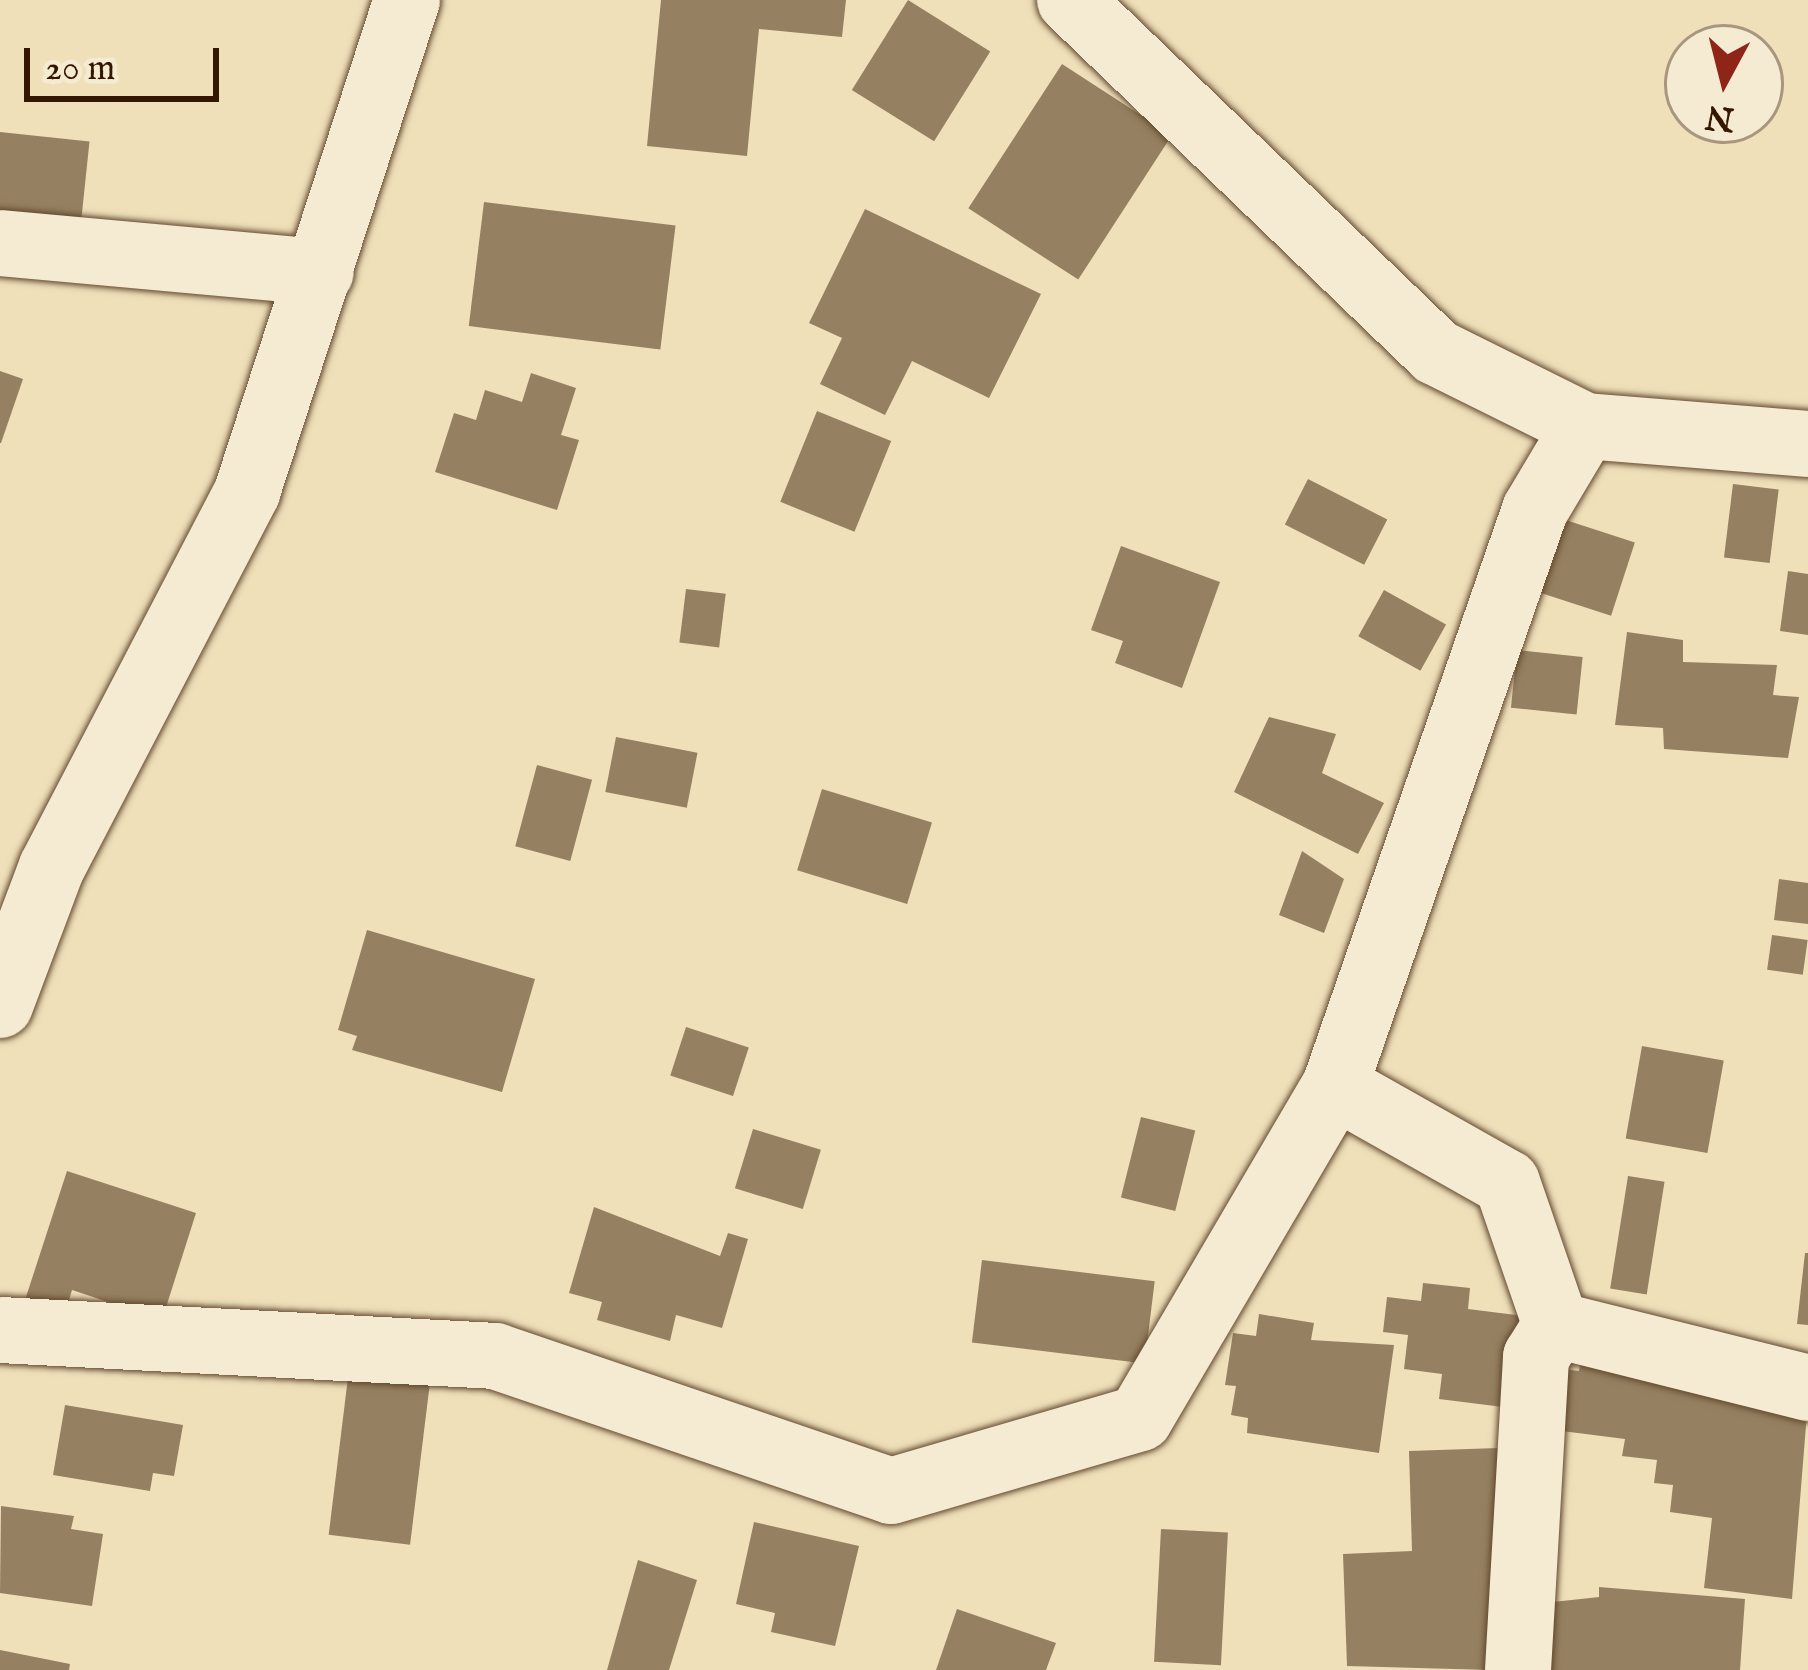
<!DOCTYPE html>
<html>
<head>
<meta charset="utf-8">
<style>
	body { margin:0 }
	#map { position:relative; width:1808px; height:1670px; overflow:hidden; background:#efe0ba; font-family:"IM FELL English",serif }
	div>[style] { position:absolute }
	.building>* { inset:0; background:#958061; transform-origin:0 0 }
	.roads { filter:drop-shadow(0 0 3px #63492f) drop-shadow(0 0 3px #63492f) }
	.minor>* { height:66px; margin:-33px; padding:0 33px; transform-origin:33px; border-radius:33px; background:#f5ebd2 }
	span { translate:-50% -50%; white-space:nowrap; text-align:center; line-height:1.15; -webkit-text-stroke:12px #f5ebd2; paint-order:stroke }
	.north { position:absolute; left:1664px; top:24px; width:120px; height:120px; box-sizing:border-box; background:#f5ebd2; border:3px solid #a8967e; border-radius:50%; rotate:187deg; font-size:33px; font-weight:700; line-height:48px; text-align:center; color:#341701 }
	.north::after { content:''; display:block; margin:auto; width:42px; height:54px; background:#8f2418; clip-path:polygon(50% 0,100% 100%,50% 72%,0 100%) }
	.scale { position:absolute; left:24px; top:48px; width:195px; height:54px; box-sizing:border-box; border:6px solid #341701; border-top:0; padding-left:15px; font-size:36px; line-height:42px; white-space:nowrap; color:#341701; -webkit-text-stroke:9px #f5ebd2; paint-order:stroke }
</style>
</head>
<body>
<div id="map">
	<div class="building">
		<div style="clip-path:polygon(661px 0,846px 0,842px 37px,759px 29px,747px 156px,647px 146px)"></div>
		<div style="left:908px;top:0;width:97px;height:106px;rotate:32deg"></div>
		<div style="left:1062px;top:64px;width:131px;height:172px;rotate:33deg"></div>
		<div style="left:0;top:132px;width:90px;height:90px;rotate:6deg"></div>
		<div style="left:484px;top:202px;width:193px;height:125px;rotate:7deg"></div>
		<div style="clip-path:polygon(865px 209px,1041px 294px,989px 398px,912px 361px,885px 415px,820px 384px,842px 338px,809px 323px)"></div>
		<div style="clip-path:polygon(0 371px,23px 379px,1px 443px,0 443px)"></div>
		<div style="clip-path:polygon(531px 373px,576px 388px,561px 435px,579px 440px,557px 510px,435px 472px,454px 413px,476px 420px,485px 390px,522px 402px)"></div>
		<div style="left:817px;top:411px;width:80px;height:98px;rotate:22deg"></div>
		<div style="left:1308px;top:479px;width:89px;height:51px;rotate:27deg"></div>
		<div style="left:1733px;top:484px;width:46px;height:74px;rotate:7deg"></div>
		<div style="left:1535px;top:510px;width:105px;height:77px;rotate:18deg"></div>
		<div style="clip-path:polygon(1121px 546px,1220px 582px,1182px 688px,1115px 663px,1123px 641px,1091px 630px)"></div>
		<div style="clip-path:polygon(1788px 571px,1808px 574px,1808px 635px,1780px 631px)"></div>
		<div style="left:686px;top:589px;width:40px;height:54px;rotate:7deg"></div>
		<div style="left:1384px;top:590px;width:71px;height:53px;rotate:29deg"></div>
		<div style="clip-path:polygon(1627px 632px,1683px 640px,1683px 662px,1777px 665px,1773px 695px,1799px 697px,1788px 758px,1664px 749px,1663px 728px,1615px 725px)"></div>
		<div style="left:1517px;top:650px;width:66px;height:58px;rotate:6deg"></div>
		<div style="clip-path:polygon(1269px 717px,1336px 734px,1322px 773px,1384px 803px,1358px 854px,1234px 792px)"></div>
		<div style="left:616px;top:737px;width:83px;height:56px;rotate:11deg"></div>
		<div style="left:537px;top:765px;width:57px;height:84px;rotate:15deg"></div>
		<div style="left:822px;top:789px;width:115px;height:85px;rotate:17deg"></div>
		<div style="clip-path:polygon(1302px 851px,1344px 879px,1324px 933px,1279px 915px)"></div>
		<div style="clip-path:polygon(1779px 879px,1808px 883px,1808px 924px,1774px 920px)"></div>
		<div style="clip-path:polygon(367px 930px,535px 979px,502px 1092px,352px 1050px,357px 1036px,338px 1030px)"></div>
		<div style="left:1772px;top:935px;width:36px;height:35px;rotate:8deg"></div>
		<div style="left:686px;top:1027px;width:66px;height:51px;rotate:18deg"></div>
		<div style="left:1642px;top:1046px;width:83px;height:94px;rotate:10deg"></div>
		<div style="left:1141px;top:1117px;width:56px;height:83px;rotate:14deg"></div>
		<div style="left:753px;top:1129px;width:71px;height:62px;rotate:17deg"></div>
		<div style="clip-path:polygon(67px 1171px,196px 1213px,162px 1320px,72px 1290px,65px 1313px,25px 1300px)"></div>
		<div style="left:1628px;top:1176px;width:37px;height:114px;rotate:9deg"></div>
		<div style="clip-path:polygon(594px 1207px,720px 1256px,728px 1233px,748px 1239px,722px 1328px,676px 1315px,670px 1341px,597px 1320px,602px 1302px,569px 1293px)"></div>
		<div style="clip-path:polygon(1805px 1253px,1808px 1253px,1808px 1325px,1797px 1324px)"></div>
		<div style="left:982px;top:1260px;width:174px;height:83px;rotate:7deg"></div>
		<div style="clip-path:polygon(1423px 1283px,1470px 1288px,1468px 1309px,1524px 1316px,1511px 1408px,1439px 1399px,1442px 1374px,1404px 1369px,1408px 1335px,1383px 1332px,1387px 1297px,1421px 1301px)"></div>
		<div style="clip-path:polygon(1259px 1314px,1314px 1323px,1311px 1340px,1394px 1345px,1379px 1453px,1247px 1433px,1248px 1418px,1231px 1415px,1236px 1386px,1225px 1385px,1233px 1333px,1256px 1336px)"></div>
		<div style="clip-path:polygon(1581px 1360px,1808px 1401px,1792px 1599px,1704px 1588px,1712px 1518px,1670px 1512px,1673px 1485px,1654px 1483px,1657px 1460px,1622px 1456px,1625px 1439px,1554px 1430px,1562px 1369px,1579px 1371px)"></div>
		<div style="left:350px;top:1361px;width:82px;height:175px;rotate:7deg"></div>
		<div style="clip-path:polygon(65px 1405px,183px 1425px,174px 1476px,153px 1473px,150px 1491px,53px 1475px)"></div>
		<div style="clip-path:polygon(1498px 1448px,1490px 1670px,1347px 1666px,1343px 1554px,1412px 1551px,1409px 1451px)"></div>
		<div style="clip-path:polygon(1px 1506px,74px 1516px,71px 1529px,103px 1534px,92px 1606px,0 1593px)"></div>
		<div style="clip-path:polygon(754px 1522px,859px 1546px,835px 1646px,771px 1632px,775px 1613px,736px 1604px)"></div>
		<div style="left:1161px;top:1529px;width:67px;height:133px;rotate:3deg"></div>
		<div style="clip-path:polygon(638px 1560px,697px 1580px,669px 1670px,607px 1670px)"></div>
		<div style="clip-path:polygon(1599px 1587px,1745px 1599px,1740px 1670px,1547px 1670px,1553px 1602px,1599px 1597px)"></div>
		<div style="clip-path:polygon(957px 1609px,1056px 1643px,1046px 1670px,936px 1670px)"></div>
		<div style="clip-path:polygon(0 1650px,70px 1664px,69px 1670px,0 1670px)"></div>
	</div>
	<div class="roads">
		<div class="minor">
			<div style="left:1070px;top:0;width:508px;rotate:43.88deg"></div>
			<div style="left:1436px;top:352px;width:166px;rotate:26.4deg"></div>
			<div style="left:1585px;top:426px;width:224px;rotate:4.6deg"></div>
			<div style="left:0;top:243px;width:322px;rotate:5.2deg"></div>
			<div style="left:0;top:1005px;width:147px;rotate:-69.4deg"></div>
			<div style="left:52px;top:867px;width:423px;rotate:-62.5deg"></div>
			<div style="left:247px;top:492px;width:517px;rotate:-71.99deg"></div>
			<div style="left:1335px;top:1086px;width:197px;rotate:29.4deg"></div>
			<div style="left:1507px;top:1183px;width:150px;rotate:71deg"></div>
			<div style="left:1556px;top:1325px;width:260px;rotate:14deg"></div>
			<div style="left:0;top:1330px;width:496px;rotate:3deg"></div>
			<div style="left:495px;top:1356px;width:418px;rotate:18.8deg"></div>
			<div style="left:891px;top:1491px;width:259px;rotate:-16.3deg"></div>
			<div style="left:1140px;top:1418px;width:385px;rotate:-59.6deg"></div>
			<div style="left:1335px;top:1086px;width:610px;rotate:-70.85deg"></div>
			<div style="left:1535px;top:510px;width:98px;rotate:-59.2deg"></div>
			<div style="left:1518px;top:1670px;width:314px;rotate:-86.7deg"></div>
			<div style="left:1536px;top:1357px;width:38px;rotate:-58deg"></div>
		</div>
	</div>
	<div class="north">N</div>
	<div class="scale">20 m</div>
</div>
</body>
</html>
